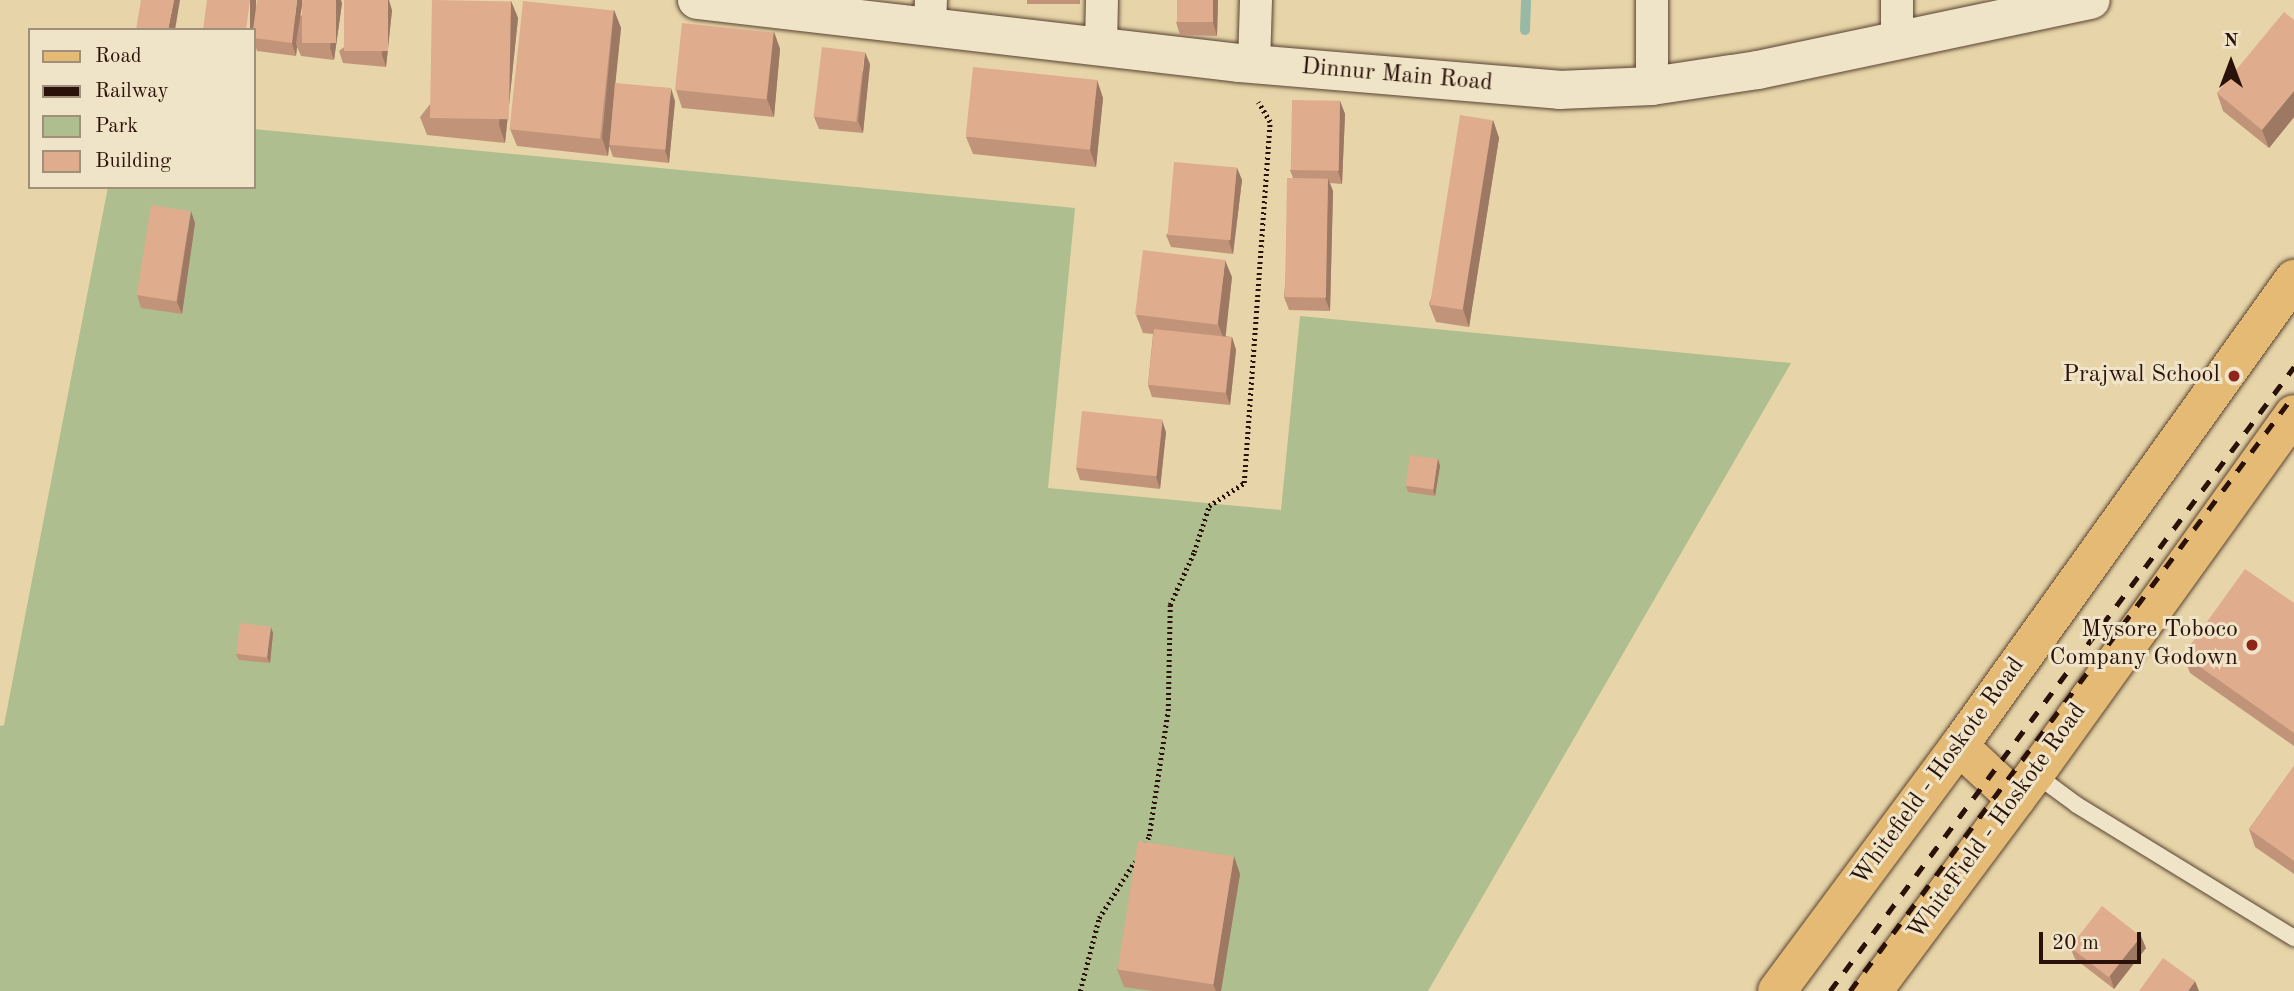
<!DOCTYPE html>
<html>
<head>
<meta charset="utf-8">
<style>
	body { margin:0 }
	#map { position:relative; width:2294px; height:991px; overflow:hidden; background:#e7d5a9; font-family:"Old Standard TT",serif }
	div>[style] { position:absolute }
	.green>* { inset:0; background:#aebe8e }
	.stream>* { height:10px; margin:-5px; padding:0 5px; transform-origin:5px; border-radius:5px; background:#97b9a6 }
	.path>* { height:4.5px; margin-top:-2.25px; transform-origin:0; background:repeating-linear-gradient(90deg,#2a1109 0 2px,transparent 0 5.5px) }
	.roads { filter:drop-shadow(0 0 2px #594231) drop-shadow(0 0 2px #594231) }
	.lane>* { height:16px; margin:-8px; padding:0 8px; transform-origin:8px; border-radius:8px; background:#efe4c7 }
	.street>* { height:32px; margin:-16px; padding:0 16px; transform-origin:16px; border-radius:16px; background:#efe4c7 }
	.secondary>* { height:38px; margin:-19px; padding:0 19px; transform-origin:19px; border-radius:19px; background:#efe4c7 }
	.primary>* { height:38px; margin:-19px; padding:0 19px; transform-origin:19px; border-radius:19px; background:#e4ba74 }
	.rail>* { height:5px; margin-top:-2.5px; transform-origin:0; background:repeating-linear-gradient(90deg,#2a1109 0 12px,transparent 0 24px) }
	.wall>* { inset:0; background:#c1947a; transform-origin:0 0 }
	.shaded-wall>* { inset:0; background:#9d7863; transform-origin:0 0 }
	.building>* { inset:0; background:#e0ac8e; transform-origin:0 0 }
	.dots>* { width:19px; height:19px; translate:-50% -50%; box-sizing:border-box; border:4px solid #efe4c7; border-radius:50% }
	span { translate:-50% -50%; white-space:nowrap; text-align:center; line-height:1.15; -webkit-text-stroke:6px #efe4c7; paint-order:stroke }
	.street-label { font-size:24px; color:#2a1109 }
	.poi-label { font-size:24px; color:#2a1109 }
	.right { translate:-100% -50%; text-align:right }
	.legend { position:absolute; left:28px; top:28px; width:228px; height:161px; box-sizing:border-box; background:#efe4c7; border:2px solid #a0907b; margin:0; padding:9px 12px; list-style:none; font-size:21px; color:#2a1109 }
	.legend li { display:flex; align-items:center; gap:14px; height:35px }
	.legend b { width:35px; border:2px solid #a0907b }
	.north { position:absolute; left:2196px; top:28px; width:70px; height:70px; -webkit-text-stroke:5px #efe4c7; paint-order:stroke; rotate:0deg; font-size:19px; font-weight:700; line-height:28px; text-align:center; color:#2a1109 }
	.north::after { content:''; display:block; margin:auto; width:24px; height:32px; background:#2a1109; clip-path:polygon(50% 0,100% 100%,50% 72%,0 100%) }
	.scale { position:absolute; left:2039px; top:932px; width:102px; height:32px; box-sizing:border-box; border:4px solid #2a1109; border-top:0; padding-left:9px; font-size:21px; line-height:24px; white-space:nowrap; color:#2a1109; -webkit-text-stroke:5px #efe4c7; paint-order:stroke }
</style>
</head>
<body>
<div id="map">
	<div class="green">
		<div style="clip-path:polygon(254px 129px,1075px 208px,1048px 488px,1281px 510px,1300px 316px,1791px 363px,1428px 991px,0 991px,0 726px,4px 725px,108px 187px,254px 187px)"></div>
	</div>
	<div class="stream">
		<div style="left:1525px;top:30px;width:30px;rotate:-88deg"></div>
	</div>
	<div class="path">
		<div style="left:1145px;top:844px;width:9px;rotate:-63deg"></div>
		<div style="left:1149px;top:836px;width:126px;rotate:-81.4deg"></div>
		<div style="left:1168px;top:711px;width:106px;rotate:-88.9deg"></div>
		<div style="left:1170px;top:605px;width:58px;rotate:-65.6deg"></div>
		<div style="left:1194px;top:552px;width:48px;rotate:-71.9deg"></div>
		<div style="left:1209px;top:506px;width:42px;rotate:-33.3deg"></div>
		<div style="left:1244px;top:483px;width:362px;rotate:-85.9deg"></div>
		<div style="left:1270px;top:122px;width:23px;rotate:-121deg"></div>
		<div style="left:1080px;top:991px;width:75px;rotate:-75.4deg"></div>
		<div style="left:1099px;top:918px;width:67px;rotate:-57.7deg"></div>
	</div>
	<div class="roads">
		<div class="lane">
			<div style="left:2035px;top:774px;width:52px;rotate:36.4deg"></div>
			<div style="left:2077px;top:805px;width:255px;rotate:31.5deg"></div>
		</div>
		<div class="street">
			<div style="left:1652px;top:0;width:86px;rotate:90deg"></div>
			<div style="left:1897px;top:0;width:40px;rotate:90deg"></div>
			<div style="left:930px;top:27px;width:27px;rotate:-88deg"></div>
			<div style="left:1101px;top:46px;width:46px;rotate:-88.8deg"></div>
			<div style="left:1254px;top:64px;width:64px;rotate:-88.2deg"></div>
		</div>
		<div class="secondary">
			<div style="left:697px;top:0;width:547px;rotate:6.62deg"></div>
			<div style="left:1240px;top:63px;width:320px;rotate:4.8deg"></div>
			<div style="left:1559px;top:90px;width:93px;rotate:-2.5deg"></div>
			<div style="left:1652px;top:86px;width:107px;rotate:-8.6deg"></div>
			<div style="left:1758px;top:70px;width:340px;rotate:-11.9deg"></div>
		</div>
		<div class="primary">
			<div style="left:1959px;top:746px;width:78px;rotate:42.9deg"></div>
			<div style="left:1777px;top:991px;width:305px;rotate:-53.4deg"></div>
			<div style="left:1959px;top:746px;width:575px;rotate:-54.35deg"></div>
			<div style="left:1873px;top:991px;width:271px;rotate:-53.3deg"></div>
			<div style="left:2035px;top:774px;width:443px;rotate:-54.3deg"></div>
		</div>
	</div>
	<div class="rail">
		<div style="left:1830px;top:991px;width:778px;rotate:-53.37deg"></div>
		<div style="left:1850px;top:991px;width:743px;rotate:-53.32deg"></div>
	</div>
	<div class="wall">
		<div style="left:1027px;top:0;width:53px;height:4px"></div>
		<div style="clip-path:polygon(1218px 0,1217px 36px,1180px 35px,1176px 22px)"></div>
		<div style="clip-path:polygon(511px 1px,518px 18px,505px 143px,427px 135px,420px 117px)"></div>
		<div style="clip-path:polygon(342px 3px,334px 60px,301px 56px,297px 47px,296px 56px,257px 51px,254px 42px,253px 30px)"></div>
		<div style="clip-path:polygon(392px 10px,386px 67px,343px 63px,339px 51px)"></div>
		<div style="clip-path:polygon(614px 10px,621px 28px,615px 83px,675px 101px,669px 163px,613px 157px,609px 146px,608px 156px,517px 146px,510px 129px)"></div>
		<div style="clip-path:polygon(2294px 20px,2294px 117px,2269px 148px,2223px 111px,2217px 93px)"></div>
		<div style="clip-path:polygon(774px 32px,780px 49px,774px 117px,682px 108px,676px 90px)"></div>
		<div style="clip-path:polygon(870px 64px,863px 133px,819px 129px,814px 117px)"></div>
		<div style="clip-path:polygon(1097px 80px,1103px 98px,1096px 167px,973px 154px,966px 137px)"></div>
		<div style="clip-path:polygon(1340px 101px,1345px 114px,1342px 184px,1330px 183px,1333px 191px,1330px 311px,1289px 310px,1284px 297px,1293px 178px,1290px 170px)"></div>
		<div style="clip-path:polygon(1493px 120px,1499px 138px,1469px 327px,1436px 322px,1429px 304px)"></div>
		<div style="clip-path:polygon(1237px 168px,1242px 180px,1233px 254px,1171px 247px,1166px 235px)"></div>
		<div style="clip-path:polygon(195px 223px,182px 314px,141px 308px,137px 295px)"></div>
		<div style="clip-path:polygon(1232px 277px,1225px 336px,1232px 337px,1236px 350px,1230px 405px,1152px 397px,1148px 385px,1153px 334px,1143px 333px,1136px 315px)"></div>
		<div style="clip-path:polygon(1166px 432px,1160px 489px,1080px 480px,1076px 468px)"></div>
		<div style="clip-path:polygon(1438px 459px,1440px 466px,1435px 496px,1408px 492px,1406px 486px)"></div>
		<div style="clip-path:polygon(2294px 603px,2294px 746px,2190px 673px,2183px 655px)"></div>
		<div style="clip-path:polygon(273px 633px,270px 663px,239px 660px,236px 654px)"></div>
		<div style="clip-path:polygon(2294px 766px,2294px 874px,2255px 847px,2249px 829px)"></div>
		<div style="clip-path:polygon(1240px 874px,1221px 991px,1152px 991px,1124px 987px,1117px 969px)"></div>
		<div style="clip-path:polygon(2070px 947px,2146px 948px,2114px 989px,2075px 959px)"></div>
	</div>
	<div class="shaded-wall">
		<div style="clip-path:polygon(174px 0,180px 0,175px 30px,168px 30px)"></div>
		<div style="left:250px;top:0;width:6px;height:30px"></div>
		<div style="clip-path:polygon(297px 0,303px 0,296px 43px,297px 47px,296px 56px,292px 43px)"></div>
		<div style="clip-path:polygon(336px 0,341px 0,342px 3px,334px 60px,330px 48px)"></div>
		<div style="clip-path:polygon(388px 0,389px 0,392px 10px,386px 67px,382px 55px)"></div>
		<div style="clip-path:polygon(1213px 0,1218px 0,1217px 36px,1213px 23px)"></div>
		<div style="clip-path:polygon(511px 1px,518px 18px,505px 143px,499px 125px)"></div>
		<div style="clip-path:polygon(614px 10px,621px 28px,608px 156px,602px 138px)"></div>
		<div style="clip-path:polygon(774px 32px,780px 49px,774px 117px,767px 99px)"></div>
		<div style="clip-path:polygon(865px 52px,870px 64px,863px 133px,858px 121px)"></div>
		<div style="clip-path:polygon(1097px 80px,1103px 98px,1096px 167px,1090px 150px)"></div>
		<div style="clip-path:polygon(671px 88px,675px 101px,669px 163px,665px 150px)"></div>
		<div style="clip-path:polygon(2294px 91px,2294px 117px,2269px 148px,2262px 130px)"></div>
		<div style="clip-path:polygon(1340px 101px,1345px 114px,1342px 184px,1338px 171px)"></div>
		<div style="clip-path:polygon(1493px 120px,1499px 138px,1469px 327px,1463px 309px)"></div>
		<div style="clip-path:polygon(1237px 168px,1242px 180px,1233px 254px,1229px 242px)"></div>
		<div style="clip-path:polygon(1328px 179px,1333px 191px,1330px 311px,1325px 298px)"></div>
		<div style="clip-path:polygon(191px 211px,195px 223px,182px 314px,177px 302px)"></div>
		<div style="clip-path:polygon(1225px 260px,1232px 277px,1225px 342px,1218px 324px)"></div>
		<div style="clip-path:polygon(1232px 337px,1236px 350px,1230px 405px,1226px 393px)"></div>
		<div style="clip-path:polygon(1162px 420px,1166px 432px,1160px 489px,1156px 477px)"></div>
		<div style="clip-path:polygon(1438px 459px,1440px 466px,1435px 496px,1433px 490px)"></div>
		<div style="clip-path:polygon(271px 627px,273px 633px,270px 663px,267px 657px)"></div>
		<div style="clip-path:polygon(1234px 856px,1240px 874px,1221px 991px,1216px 991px,1213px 984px)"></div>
		<div style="clip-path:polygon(2141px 936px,2146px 948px,2114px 989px,2110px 976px)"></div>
		<div style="clip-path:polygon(2195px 981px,2199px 991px,2188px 991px)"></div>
	</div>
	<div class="building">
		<div style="clip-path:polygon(141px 0,174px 0,168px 30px,136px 30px)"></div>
		<div style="clip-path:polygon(207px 0,250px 0,246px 30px,203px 30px)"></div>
		<div style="clip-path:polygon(257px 0,297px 0,292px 43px,254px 38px,253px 30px)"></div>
		<div style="left:302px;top:0;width:34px;height:43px"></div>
		<div style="left:344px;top:0;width:44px;height:51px"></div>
		<div style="left:432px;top:0;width:79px;height:118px;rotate:1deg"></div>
		<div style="left:1177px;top:0;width:36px;height:22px"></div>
		<div style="left:523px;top:1px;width:91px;height:129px;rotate:6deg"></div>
		<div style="clip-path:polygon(2284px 12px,2294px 20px,2294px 91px,2262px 130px,2217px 93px)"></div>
		<div style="left:682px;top:23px;width:92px;height:67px;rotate:6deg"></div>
		<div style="left:822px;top:47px;width:43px;height:70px;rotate:7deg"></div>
		<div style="left:973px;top:67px;width:125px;height:70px;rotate:6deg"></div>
		<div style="left:615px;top:83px;width:56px;height:62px;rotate:5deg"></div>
		<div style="left:1292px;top:100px;width:48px;height:70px;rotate:1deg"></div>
		<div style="left:1460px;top:115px;width:33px;height:192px;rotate:9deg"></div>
		<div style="left:1174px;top:162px;width:63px;height:73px;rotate:5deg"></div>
		<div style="left:1287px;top:178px;width:41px;height:119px;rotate:1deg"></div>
		<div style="left:151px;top:205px;width:40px;height:91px;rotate:9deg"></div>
		<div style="left:1143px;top:250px;width:83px;height:65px;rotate:7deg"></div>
		<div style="left:1154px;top:329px;width:78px;height:56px;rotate:6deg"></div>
		<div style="left:1082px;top:411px;width:81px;height:57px;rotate:6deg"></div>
		<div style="left:1410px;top:455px;width:28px;height:31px;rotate:8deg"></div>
		<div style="clip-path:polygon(2245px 569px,2294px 603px,2294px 733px,2183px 655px)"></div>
		<div style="left:240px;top:623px;width:31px;height:31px;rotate:7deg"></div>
		<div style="clip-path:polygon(2294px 766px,2294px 861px,2249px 829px)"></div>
		<div style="left:1138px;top:841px;width:97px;height:130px;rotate:9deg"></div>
		<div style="left:2102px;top:906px;width:49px;height:52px;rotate:38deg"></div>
		<div style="clip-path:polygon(2163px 958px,2195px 981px,2188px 991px,2139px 991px)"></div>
	</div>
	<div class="dots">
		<div style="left:2234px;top:376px;background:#8f2418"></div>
		<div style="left:2252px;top:645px;background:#8f2418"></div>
	</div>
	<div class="street-label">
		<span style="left:1397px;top:76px;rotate:5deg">Dinnur Main Road</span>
		<span style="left:1939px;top:772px;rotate:-54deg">Whitefield - Hoskote Road</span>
		<span style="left:1998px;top:822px;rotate:-54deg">WhiteField - Hoskote Road</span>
	</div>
	<div class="poi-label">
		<span class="right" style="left:2220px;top:376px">Prajwal School</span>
		<span class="right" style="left:2238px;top:645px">Mysore Toboco<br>Company Godown</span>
	</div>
	<ul class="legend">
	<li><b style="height:9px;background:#e4ba74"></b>Road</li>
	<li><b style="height:9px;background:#2a1109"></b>Railway</li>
	<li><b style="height:19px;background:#aebe8e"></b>Park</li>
	<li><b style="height:19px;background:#e0ac8e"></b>Building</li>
	</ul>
	<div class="north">N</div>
	<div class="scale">20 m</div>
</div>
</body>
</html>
